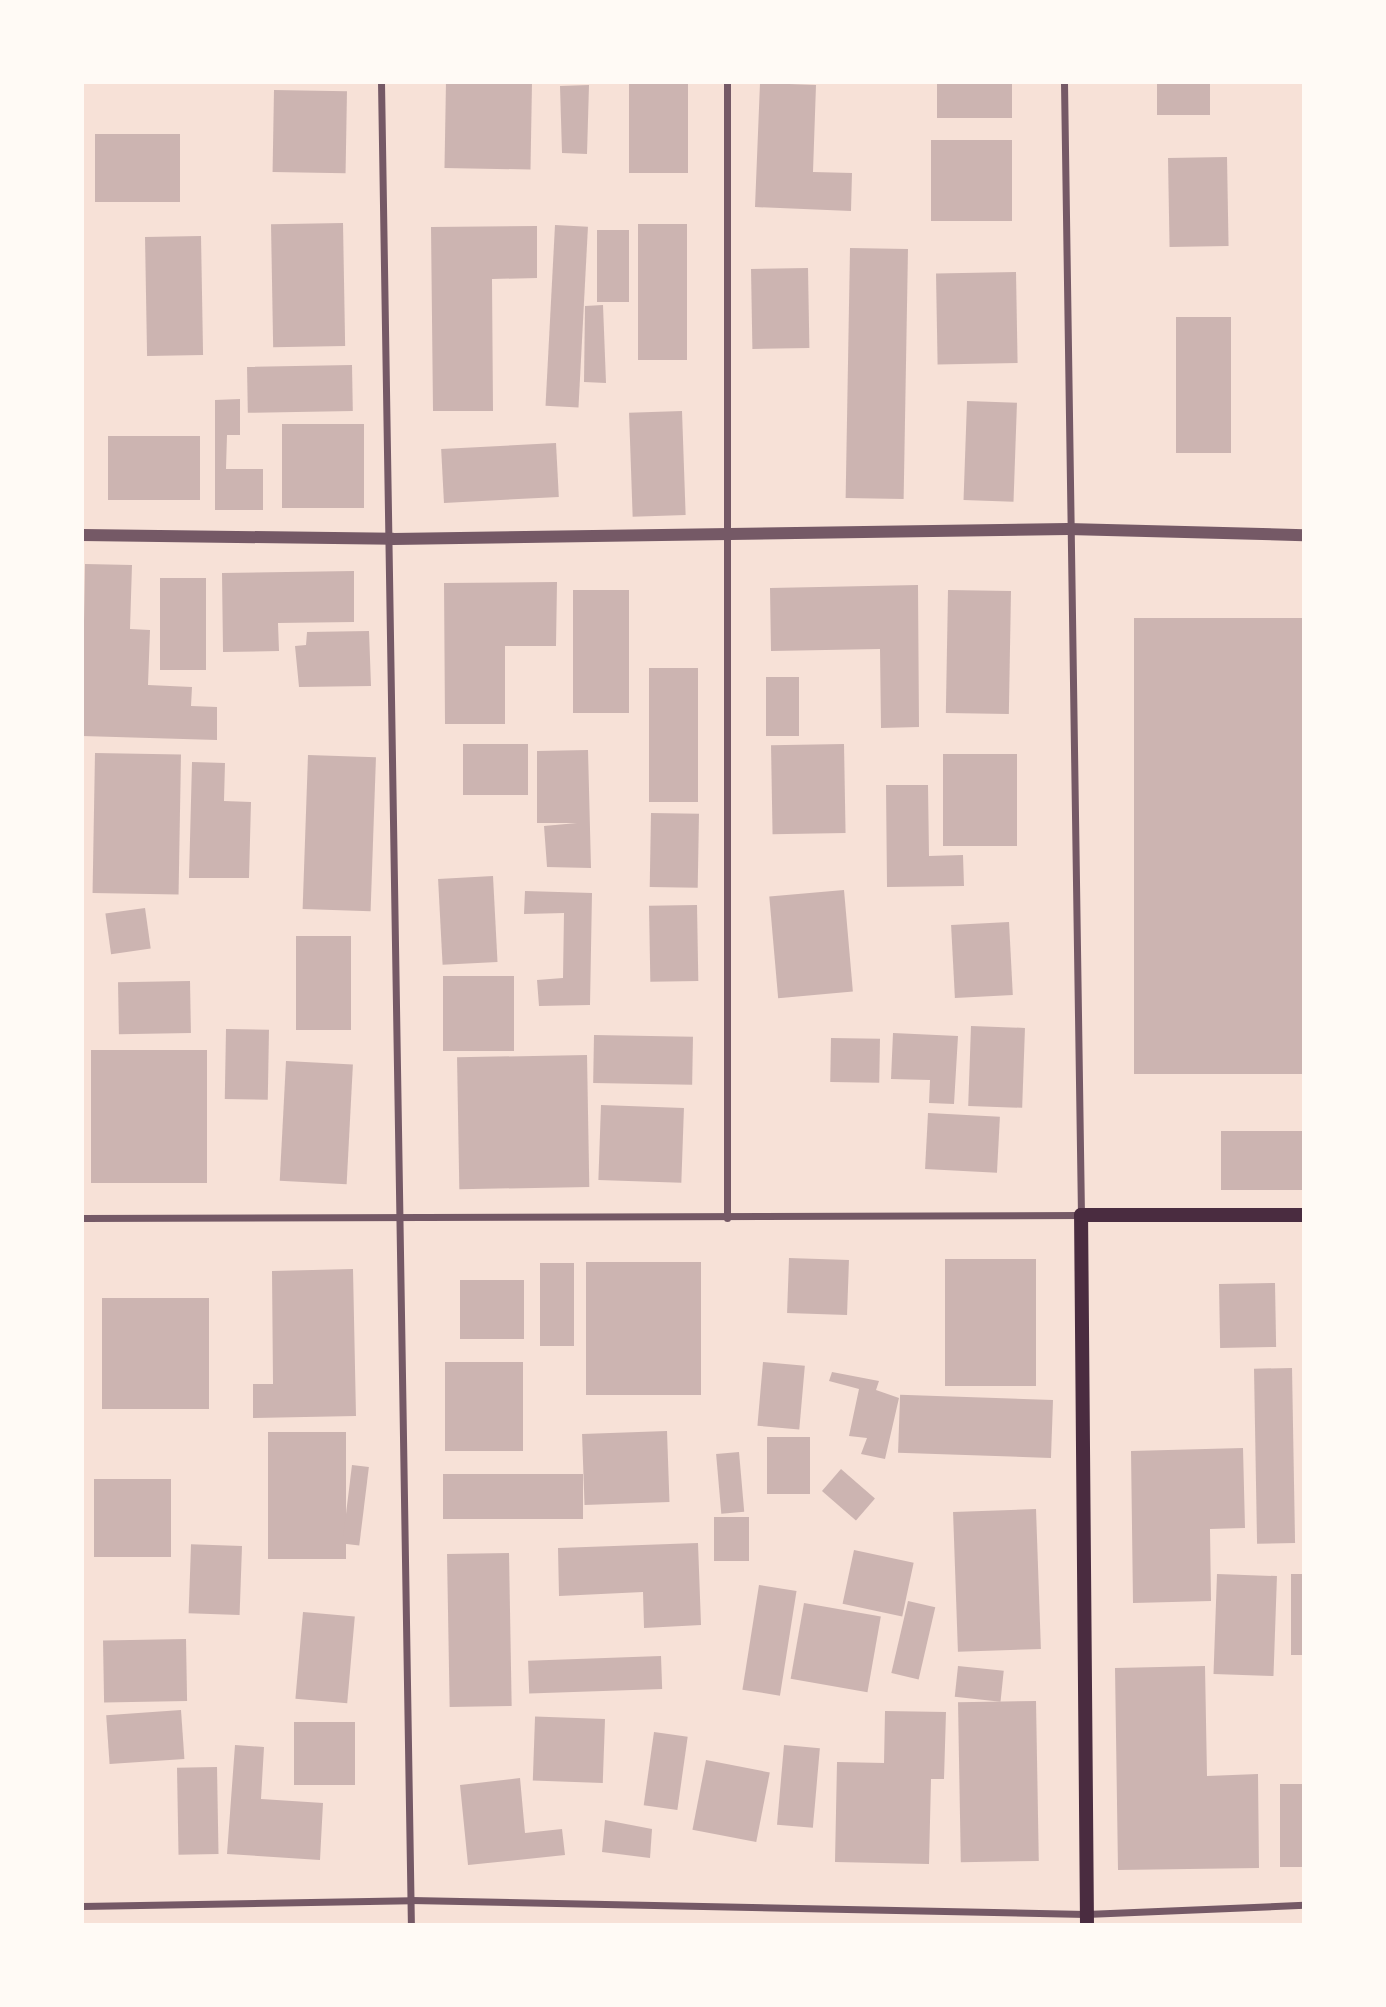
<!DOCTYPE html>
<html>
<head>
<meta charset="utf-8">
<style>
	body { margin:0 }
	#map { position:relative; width:1386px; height:2007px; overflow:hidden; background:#f7e1d7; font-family:Lato,sans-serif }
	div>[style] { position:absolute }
	.building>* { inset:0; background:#ccb4b1; transform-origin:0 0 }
	.minor>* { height:7px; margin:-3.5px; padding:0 3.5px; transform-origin:3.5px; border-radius:3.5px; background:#755966 }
	.tertiary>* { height:12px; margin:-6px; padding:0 6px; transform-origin:6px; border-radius:6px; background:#755966 }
	.secondary>* { height:14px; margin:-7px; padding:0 7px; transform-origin:7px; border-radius:7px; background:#4a2c40 }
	span { translate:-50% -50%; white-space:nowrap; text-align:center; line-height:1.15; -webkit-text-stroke:6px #fffaf5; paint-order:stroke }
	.frame { position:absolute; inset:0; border:84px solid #fffaf5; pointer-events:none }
</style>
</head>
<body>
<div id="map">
	<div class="building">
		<div style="left:446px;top:82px;width:86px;height:86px;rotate:1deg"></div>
		<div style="left:629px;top:82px;width:59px;height:91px"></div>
		<div style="left:937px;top:82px;width:75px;height:36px"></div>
		<div style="left:1157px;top:82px;width:53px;height:33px"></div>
		<div style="clip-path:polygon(760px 83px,816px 85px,813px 172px,852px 173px,851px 211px,755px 207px)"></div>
		<div style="clip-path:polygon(589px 85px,587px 154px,562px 153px,560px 86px)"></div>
		<div style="left:274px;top:90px;width:73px;height:82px;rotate:1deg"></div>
		<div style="left:95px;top:134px;width:85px;height:68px"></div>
		<div style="left:1012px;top:140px;width:81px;height:81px;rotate:90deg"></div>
		<div style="left:1227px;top:157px;width:89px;height:59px;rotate:89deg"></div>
		<div style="left:343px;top:223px;width:123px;height:72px;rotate:89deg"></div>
		<div style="left:638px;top:224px;width:49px;height:136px"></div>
		<div style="left:555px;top:225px;width:33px;height:181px;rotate:3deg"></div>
		<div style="clip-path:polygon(537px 226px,537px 278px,492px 279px,493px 411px,433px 411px,431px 227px)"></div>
		<div style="left:597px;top:230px;width:32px;height:72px"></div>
		<div style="left:201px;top:236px;width:119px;height:56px;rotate:89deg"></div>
		<div style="left:850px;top:248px;width:58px;height:250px;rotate:1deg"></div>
		<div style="left:808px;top:268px;width:80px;height:57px;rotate:89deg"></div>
		<div style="left:1016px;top:272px;width:91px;height:80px;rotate:89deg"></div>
		<div style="clip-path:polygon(603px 305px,606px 383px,584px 382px,585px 306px)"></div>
		<div style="left:1231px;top:317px;width:136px;height:55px;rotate:90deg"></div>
		<div style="left:352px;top:365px;width:46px;height:105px;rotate:89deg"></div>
		<div style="clip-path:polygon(240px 399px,240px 435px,227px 435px,226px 469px,263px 469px,263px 510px,215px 510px,215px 400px)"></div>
		<div style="left:967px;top:401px;width:50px;height:99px;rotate:2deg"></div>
		<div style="left:682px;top:411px;width:104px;height:53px;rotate:88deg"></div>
		<div style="left:282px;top:424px;width:82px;height:84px"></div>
		<div style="left:108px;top:436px;width:92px;height:64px"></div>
		<div style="left:556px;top:443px;width:54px;height:115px;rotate:87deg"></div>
		<div style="clip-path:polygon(85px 564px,132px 565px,130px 629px,150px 630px,148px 685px,192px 687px,191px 706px,217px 707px,217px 740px,82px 736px)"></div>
		<div style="clip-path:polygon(354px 571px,354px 622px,278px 623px,279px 651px,223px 652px,222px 573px)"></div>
		<div style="left:160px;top:578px;width:46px;height:92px"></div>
		<div style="clip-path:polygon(557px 582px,556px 646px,505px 646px,505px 724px,445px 724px,444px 583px)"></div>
		<div style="clip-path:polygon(918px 585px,919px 727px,881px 728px,880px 649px,771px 651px,770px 588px)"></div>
		<div style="left:573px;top:590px;width:56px;height:123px"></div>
		<div style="left:948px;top:590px;width:63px;height:123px;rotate:1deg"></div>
		<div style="left:1304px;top:618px;width:456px;height:170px;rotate:90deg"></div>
		<div style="clip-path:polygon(369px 631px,371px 686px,299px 687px,295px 646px,306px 645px,307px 632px)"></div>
		<div style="left:649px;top:668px;width:49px;height:134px"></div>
		<div style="left:766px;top:677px;width:33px;height:59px"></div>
		<div style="left:463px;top:744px;width:65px;height:51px"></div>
		<div style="left:844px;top:744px;width:89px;height:73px;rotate:89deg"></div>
		<div style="clip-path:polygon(588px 750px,591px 868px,547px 867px,544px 826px,577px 823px,537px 823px,537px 751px)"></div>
		<div style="left:95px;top:753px;width:86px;height:140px;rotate:1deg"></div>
		<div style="left:943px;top:754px;width:74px;height:92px"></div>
		<div style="left:308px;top:755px;width:68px;height:154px;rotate:2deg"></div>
		<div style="clip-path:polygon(192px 762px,225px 763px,224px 801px,251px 802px,249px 878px,189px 878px)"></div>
		<div style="clip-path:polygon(886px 785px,928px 785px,929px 856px,963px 855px,964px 886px,887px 887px)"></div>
		<div style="left:651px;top:813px;width:48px;height:74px;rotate:1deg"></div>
		<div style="left:493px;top:876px;width:86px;height:55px;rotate:87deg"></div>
		<div style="left:844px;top:890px;width:102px;height:75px;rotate:85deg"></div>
		<div style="clip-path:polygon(525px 891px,592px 893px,590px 1005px,539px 1006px,537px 980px,563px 978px,564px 913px,524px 914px)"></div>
		<div style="left:697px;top:905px;width:76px;height:48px;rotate:89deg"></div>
		<div style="left:145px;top:908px;width:41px;height:40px;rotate:82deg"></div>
		<div style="left:1009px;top:922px;width:73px;height:58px;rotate:87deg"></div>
		<div style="left:296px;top:936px;width:55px;height:94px"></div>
		<div style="left:443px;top:976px;width:71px;height:75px"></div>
		<div style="left:190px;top:981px;width:52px;height:72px;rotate:89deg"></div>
		<div style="left:971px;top:1026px;width:54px;height:80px;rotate:2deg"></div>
		<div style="left:226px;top:1029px;width:43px;height:70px;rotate:1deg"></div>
		<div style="clip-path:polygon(893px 1033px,958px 1036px,954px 1104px,929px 1103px,930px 1080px,891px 1079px)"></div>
		<div style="left:594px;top:1035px;width:99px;height:48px;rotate:1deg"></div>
		<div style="left:831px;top:1038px;width:49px;height:44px;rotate:1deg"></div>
		<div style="left:207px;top:1050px;width:133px;height:116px;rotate:90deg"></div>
		<div style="left:587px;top:1055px;width:132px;height:130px;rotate:89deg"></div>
		<div style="left:286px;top:1061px;width:67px;height:120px;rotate:3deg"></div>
		<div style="left:601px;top:1105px;width:83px;height:75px;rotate:2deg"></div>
		<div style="left:928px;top:1113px;width:72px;height:56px;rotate:3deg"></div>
		<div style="left:1304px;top:1131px;width:59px;height:83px;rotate:90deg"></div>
		<div style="left:789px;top:1258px;width:60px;height:55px;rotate:2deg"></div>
		<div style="left:1036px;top:1259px;width:127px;height:91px;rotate:90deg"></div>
		<div style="left:586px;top:1262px;width:115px;height:133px"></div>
		<div style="left:540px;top:1263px;width:34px;height:83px"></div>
		<div style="clip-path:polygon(353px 1269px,356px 1416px,253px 1418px,253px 1384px,273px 1384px,272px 1271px)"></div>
		<div style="left:460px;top:1280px;width:64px;height:59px"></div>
		<div style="left:1275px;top:1283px;width:64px;height:56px;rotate:89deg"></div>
		<div style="left:209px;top:1298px;width:111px;height:107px;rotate:90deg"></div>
		<div style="left:445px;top:1362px;width:78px;height:89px"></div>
		<div style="left:763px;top:1362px;width:42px;height:64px;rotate:5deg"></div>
		<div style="left:1292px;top:1368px;width:175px;height:38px;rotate:89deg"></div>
		<div style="clip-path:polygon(832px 1372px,879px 1381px,876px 1390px,899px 1398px,885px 1459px,861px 1454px,867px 1438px,849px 1436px,859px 1389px,829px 1381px)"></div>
		<div style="left:1053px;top:1400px;width:58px;height:153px;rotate:92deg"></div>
		<div style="left:667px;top:1431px;width:71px;height:85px;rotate:88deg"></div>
		<div style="left:268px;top:1432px;width:78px;height:127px"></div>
		<div style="left:767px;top:1437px;width:43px;height:57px"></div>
		<div style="clip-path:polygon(1243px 1448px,1245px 1528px,1210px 1529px,1211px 1601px,1133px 1603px,1131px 1451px)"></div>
		<div style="left:739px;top:1452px;width:60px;height:23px;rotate:85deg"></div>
		<div style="left:352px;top:1465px;width:17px;height:79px;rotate:7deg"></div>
		<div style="left:841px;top:1469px;width:45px;height:29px;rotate:41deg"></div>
		<div style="left:443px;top:1474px;width:140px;height:45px"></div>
		<div style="left:94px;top:1479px;width:77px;height:78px"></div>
		<div style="left:1036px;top:1509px;width:140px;height:83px;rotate:88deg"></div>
		<div style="left:714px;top:1517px;width:35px;height:44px"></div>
		<div style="clip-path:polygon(698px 1543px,701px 1625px,644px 1628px,643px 1592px,559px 1596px,558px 1548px)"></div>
		<div style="left:242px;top:1546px;width:69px;height:51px;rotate:92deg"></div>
		<div style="left:854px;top:1550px;width:61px;height:55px;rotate:12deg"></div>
		<div style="left:509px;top:1553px;width:153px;height:62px;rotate:89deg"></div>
		<div style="left:1217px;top:1574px;width:60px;height:100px;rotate:2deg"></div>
		<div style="left:1291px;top:1574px;width:13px;height:81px"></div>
		<div style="left:759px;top:1585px;width:38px;height:106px;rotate:9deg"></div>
		<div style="left:908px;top:1601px;width:28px;height:74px;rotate:13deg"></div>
		<div style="left:804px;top:1603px;width:78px;height:77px;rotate:10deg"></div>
		<div style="left:303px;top:1612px;width:52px;height:87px;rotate:5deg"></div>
		<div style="left:186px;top:1639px;width:62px;height:83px;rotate:89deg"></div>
		<div style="left:661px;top:1656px;width:33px;height:133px;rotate:88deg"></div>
		<div style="left:958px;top:1666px;width:46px;height:31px;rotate:6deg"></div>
		<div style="clip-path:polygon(1205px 1666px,1207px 1776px,1258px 1774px,1259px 1868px,1118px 1870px,1115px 1668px)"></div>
		<div style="left:1036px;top:1701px;width:160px;height:78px;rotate:89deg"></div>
		<div style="left:181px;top:1710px;width:49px;height:75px;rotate:86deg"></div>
		<div style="clip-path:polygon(885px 1711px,946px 1712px,944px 1779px,931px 1779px,929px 1864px,835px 1862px,837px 1762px,884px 1763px)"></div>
		<div style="left:605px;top:1719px;width:64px;height:70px;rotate:92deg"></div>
		<div style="left:294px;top:1722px;width:61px;height:63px"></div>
		<div style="left:654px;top:1732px;width:34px;height:74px;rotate:8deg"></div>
		<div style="clip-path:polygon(235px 1745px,264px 1747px,261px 1799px,323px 1803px,320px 1860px,227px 1854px)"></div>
		<div style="left:784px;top:1745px;width:36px;height:80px;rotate:5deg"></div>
		<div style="left:706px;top:1760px;width:65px;height:71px;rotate:11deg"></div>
		<div style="left:217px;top:1767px;width:87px;height:40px;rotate:89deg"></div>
		<div style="clip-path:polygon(520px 1778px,525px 1833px,562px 1829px,565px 1855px,468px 1865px,460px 1785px)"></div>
		<div style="left:1280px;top:1784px;width:24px;height:83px"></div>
		<div style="clip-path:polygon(605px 1820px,652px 1829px,650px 1858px,602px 1852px)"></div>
	</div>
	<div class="minor">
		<div style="left:381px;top:82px;width:1843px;rotate:89.07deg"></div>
		<div style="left:727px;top:82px;width:1136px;rotate:90deg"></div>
		<div style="left:82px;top:1218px;width:999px;rotate:-0.17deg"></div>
		<div style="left:1081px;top:1215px;width:1133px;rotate:-90.86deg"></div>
		<div style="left:82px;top:1906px;width:329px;rotate:-1deg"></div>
		<div style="left:411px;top:1900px;width:675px;rotate:1.19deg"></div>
		<div style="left:1086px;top:1914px;width:218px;rotate:-2.4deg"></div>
	</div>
	<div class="tertiary">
		<div style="left:82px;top:535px;width:311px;rotate:0.7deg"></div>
		<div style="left:393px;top:539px;width:675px;rotate:-0.85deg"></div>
		<div style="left:1068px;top:529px;width:236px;rotate:1.5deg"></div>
	</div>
	<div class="secondary">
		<div style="left:1087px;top:1925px;width:710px;rotate:-90.48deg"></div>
		<div style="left:1081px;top:1215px;width:223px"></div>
	</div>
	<div class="frame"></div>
</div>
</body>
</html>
